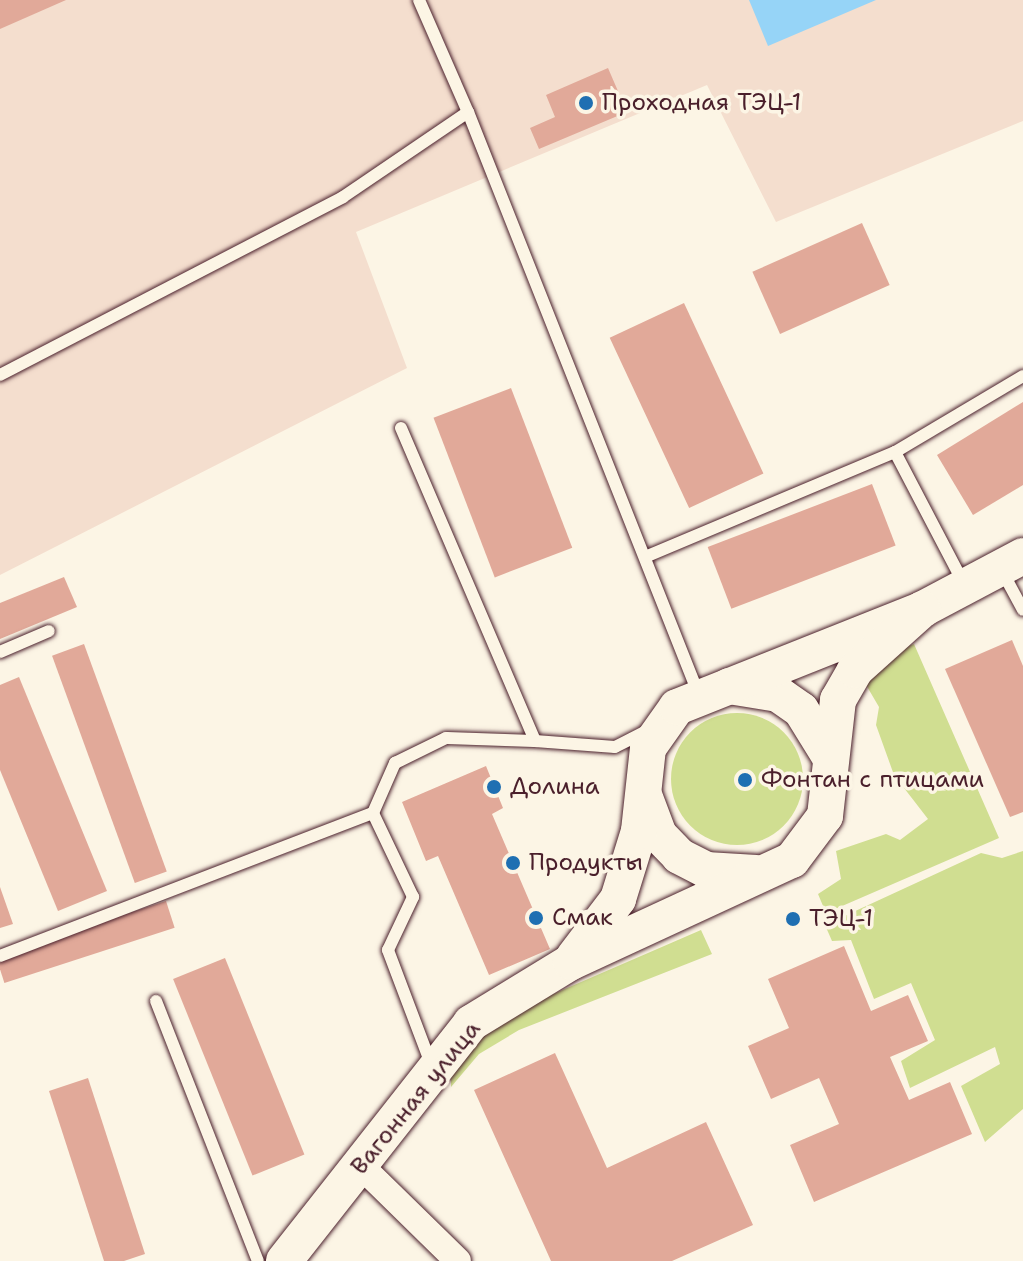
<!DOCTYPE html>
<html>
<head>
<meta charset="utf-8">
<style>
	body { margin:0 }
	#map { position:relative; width:1023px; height:1261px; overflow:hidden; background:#fcf5e5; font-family:"Shantell Sans",sans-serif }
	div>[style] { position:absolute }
	.built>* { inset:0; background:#f4dece }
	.green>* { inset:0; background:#d0de91 }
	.round { border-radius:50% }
	.water>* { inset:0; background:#96d4f7 }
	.building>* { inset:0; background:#e1a999; transform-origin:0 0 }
	.roads { filter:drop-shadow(0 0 2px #4a1f2b) drop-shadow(0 0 2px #4a1f2b) }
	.lane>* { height:12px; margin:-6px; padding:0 6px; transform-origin:6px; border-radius:6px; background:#fcf5e5 }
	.street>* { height:26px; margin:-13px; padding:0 13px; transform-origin:13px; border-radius:13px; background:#fcf5e5 }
	.secondary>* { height:36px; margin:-18px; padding:0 18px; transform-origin:18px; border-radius:18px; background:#fcf5e5 }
	.dots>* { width:22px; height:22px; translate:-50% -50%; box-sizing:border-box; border:4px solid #fcf5e5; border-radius:50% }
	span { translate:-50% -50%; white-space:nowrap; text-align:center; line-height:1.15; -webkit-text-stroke:7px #fcf5e5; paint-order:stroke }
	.poi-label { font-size:24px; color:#4a1f2b }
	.left { translate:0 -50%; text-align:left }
	.street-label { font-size:24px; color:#4a1f2b }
</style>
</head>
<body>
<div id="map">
	<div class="built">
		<div style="clip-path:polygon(0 0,1023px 0,1023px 121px,776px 222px,707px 85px,356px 232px,407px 368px,0 575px)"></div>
	</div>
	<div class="green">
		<div style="clip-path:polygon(914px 644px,999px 838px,826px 913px,818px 894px,841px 879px,836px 851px,886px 834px,900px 840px,928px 819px,894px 775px,876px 725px,879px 707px,862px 678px,881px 656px)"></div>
		<div class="round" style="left:671px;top:713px;width:132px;height:132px"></div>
		<div style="clip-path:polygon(1023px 851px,1023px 1109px,985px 1142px,961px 1086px,1000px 1064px,995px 1047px,910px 1088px,901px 1061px,935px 1040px,911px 983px,874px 999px,851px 940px,832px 941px,825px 925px,981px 853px,1002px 858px)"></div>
		<div style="clip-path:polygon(701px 930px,712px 954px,519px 1030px,479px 1054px,451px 1087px,451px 1069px,477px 1036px,521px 1008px)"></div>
	</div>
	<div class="water">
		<div style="clip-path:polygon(749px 0,876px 0,768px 46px)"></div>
	</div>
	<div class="building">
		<div style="clip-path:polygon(0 0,66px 0,0 29px)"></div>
		<div style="clip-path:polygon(608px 68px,627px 112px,539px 149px,530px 128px,555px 117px,546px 95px)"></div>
		<div style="left:862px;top:223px;width:68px;height:120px;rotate:66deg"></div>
		<div style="left:684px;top:303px;width:188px;height:82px;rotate:65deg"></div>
		<div style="left:511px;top:388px;width:171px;height:83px;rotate:69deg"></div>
		<div style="clip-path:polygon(1023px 402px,1023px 485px,973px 515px,937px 455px)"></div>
		<div style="left:872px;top:484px;width:66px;height:176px;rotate:69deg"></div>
		<div style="clip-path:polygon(64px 577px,77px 607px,0 639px,0 603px)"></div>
		<div style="clip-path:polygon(1012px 640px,1023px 666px,1023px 812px,1010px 817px,945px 669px)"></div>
		<div style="left:84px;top:644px;width:242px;height:34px;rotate:70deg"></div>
		<div style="clip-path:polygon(19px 677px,107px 891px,58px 911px,0 770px,0 685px)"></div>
		<div style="clip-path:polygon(486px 766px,503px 808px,492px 814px,550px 949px,489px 975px,438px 856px,426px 861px,402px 802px)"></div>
		<div style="clip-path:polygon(0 887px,13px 924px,0 928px)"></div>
		<div style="left:166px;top:901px;width:28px;height:179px;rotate:72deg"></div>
		<div style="clip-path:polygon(844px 946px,871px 1011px,908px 995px,928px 1041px,890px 1057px,909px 1100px,950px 1082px,972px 1134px,814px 1202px,790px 1145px,839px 1124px,819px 1078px,771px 1099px,748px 1046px,789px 1028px,768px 979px)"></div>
		<div style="left:225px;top:958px;width:212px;height:56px;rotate:68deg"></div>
		<div style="clip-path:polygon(555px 1053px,607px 1168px,706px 1122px,753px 1225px,672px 1261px,551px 1261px,474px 1090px)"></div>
		<div style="clip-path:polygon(88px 1078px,145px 1254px,124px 1261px,104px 1261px,49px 1091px)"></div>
	</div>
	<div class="roads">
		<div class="lane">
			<div style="left:419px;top:0;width:122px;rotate:66.4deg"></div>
			<div style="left:0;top:375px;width:386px;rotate:-27.4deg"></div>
			<div style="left:343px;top:197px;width:151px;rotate:-34.2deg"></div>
			<div style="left:468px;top:112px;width:627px;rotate:68.39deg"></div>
			<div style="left:401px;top:428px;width:340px;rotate:66.8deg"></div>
			<div style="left:535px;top:741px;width:80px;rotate:4.3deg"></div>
			<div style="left:615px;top:747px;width:34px;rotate:-27deg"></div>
			<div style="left:895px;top:452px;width:149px;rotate:62.4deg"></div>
			<div style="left:645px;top:557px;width:271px;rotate:-22.8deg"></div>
			<div style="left:895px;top:452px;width:149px;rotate:-30.7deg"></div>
			<div style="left:1002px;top:571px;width:44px;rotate:61.7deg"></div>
			<div style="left:0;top:652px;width:53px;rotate:-23.2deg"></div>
			<div style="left:0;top:956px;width:399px;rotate:-21deg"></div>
			<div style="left:156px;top:1001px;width:279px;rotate:68.6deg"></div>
			<div style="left:431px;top:1064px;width:122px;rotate:-110.7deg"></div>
			<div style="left:388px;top:950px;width:59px;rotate:-64.7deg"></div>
			<div style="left:413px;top:897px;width:93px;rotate:-115.5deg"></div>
			<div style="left:373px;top:813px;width:55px;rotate:-66.3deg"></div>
			<div style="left:395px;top:763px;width:57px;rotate:-26.1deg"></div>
			<div style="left:446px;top:738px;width:89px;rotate:1.9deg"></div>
		</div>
		<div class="street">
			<div style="left:360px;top:1165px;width:137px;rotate:44.4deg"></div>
		</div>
		<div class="secondary">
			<div style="left:729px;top:686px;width:50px;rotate:9.3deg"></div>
			<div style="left:778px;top:694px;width:28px;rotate:35deg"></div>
			<div style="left:801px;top:710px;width:55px;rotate:58.3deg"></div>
			<div style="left:644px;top:795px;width:43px;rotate:69.4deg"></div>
			<div style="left:659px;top:835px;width:29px;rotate:46deg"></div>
			<div style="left:679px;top:856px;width:30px;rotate:27deg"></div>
			<div style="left:706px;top:870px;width:50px;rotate:3.4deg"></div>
			<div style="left:574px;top:957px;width:73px;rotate:-52.8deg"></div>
			<div style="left:618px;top:899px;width:71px;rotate:-72.8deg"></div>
			<div style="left:639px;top:831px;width:83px;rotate:-83.8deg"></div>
			<div style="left:648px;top:748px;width:50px;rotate:-54.7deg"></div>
			<div style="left:677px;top:707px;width:265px;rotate:-21.7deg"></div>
			<div style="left:923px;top:609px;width:113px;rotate:-27.9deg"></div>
			<div style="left:284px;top:1261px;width:303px;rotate:-51.8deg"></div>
			<div style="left:471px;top:1023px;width:117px;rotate:-31.4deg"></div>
			<div style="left:571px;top:962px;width:243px;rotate:-24.8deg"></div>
			<div style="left:792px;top:860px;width:55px;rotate:-53.1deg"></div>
			<div style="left:825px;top:816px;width:117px;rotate:-83.6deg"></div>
			<div style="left:838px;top:700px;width:34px;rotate:-60deg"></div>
			<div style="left:855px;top:670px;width:91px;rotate:-41.9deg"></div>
		</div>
	</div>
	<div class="dots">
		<div style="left:586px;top:103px;background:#1f6fb2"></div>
		<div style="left:745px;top:780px;background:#1f6fb2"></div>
		<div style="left:494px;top:787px;background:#1f6fb2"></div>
		<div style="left:513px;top:863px;background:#1f6fb2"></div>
		<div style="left:536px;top:918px;background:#1f6fb2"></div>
		<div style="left:793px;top:919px;background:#1f6fb2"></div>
	</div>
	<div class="poi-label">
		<span class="left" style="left:602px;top:103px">Проходная ТЭЦ-1</span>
		<span class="left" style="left:761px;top:780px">Фонтан с птицами</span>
		<span class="left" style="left:510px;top:787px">Долина</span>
		<span class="left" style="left:529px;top:863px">Продукты</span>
		<span class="left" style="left:552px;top:918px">Смак</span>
		<span class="left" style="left:809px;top:919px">ТЭЦ-1</span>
	</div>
	<div class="street-label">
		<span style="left:416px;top:1098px;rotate:-51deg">Вагонная улица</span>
	</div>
</div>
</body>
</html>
